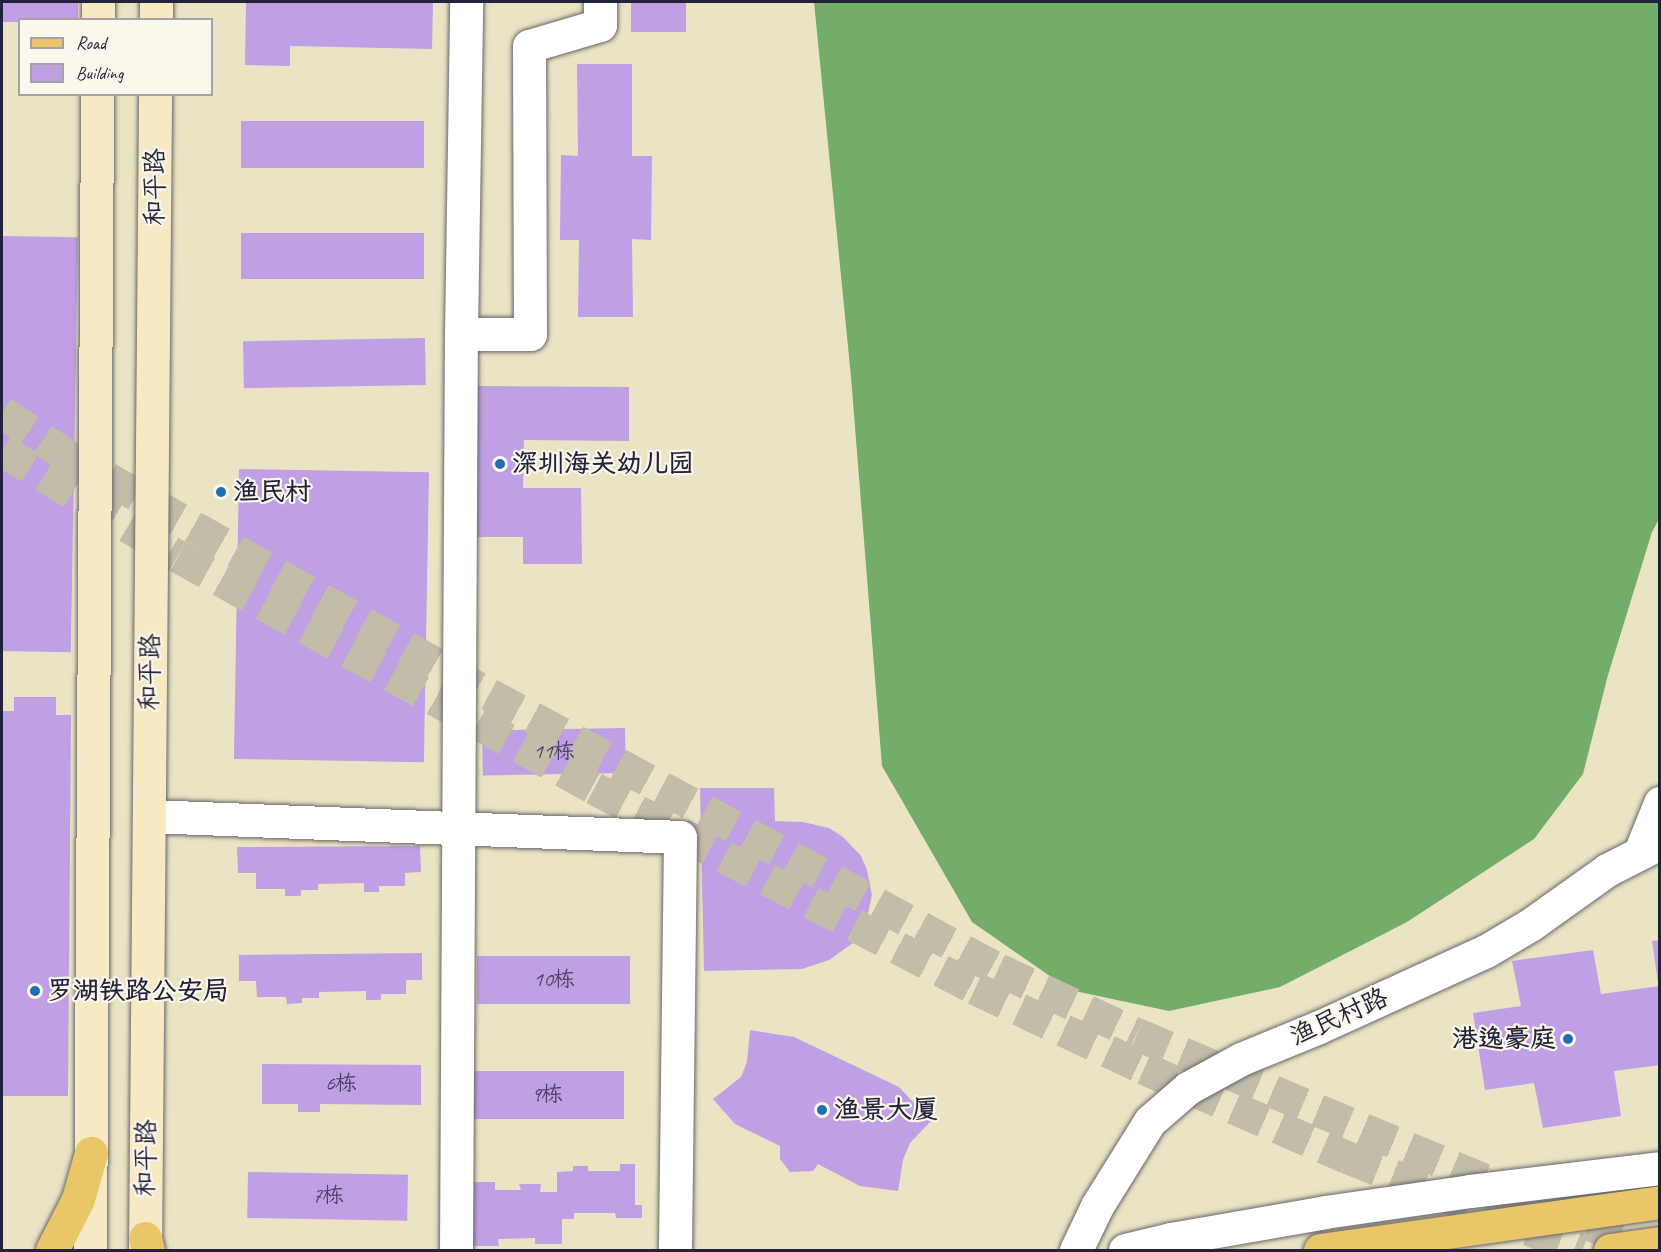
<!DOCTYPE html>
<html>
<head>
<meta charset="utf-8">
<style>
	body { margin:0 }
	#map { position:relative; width:1661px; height:1252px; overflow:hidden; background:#eae4c4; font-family:Caveat,"LXGW WenKai TC",sans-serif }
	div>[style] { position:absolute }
	.forest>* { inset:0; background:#74ac6a }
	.building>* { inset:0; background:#c09fe5; transform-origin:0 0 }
	.trunk-tunnel>* { height:33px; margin-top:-16.5px; transform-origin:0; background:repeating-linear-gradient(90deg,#c2bda9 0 33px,transparent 0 49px) }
	.roads { filter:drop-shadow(0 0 2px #68666b) drop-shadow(0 0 2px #68666b) }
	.minor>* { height:33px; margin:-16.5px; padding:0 16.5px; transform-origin:16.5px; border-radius:16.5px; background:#fff }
	.secondary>* { height:33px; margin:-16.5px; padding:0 16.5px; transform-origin:16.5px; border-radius:16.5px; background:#f6e9c3 }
	.primary>* { height:33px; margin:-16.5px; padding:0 16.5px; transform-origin:16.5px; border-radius:16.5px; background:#e9c769 }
	.trunk>* { height:33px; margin:-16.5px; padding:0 16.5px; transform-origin:16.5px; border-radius:16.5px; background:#e9c769 }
	.bridges { filter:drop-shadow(0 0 2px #68666b) drop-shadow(0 0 2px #68666b) }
	.trunk-bridge>* { height:33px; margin:-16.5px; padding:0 16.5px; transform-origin:16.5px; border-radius:16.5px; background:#e9c769 }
	.dots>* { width:16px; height:16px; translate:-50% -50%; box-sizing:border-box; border:3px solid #fbf7ec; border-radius:50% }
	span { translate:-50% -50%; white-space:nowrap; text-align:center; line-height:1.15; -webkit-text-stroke:4.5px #fbf7ec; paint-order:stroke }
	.number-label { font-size:22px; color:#4a4166 }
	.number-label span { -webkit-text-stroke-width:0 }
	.street-label { font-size:26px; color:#22223b }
	.poi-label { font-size:26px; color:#22223b; font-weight:700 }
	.left { translate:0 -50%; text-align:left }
	.right { translate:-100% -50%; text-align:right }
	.frame { position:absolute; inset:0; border:3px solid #22223b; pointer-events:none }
	.legend { position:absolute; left:18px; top:18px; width:195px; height:78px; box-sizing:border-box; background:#fbf7ec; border:2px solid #a4a2a5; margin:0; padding:8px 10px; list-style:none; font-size:18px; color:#22223b }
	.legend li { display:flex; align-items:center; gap:12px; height:30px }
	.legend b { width:30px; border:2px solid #a4a2a5 }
</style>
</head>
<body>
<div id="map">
	<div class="forest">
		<div style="clip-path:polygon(814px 2px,1659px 2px,1659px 519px,1652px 532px,1608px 675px,1583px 774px,1534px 839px,1407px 922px,1280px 987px,1169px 1011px,1070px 990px,972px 922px,882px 766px,851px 377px)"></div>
	</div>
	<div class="building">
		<div style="left:2px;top:2px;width:76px;height:20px"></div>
		<div style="clip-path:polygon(246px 2px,433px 2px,432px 49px,290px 46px,290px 66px,245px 65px)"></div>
		<div style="left:631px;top:2px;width:55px;height:30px"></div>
		<div style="clip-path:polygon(577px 64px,632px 64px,632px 156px,652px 156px,651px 240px,632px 239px,633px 317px,578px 317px,579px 240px,560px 240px,561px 155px,578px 156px)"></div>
		<div style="left:424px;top:121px;width:47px;height:183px;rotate:90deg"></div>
		<div style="left:424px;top:233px;width:46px;height:183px;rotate:90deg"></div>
		<div style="left:2px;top:236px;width:76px;height:415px;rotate:1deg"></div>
		<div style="left:425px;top:338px;width:47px;height:182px;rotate:89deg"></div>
		<div style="clip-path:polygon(477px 386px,629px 387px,629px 441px,524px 440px,523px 488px,581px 488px,582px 564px,523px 564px,523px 537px,476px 537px)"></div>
		<div style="left:239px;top:469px;width:190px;height:290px;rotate:1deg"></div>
		<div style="clip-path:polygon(14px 697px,56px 697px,56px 715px,71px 715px,68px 1096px,2px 1096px,3px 711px,14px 711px)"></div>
		<div style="left:625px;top:728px;width:45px;height:143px;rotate:89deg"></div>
		<div style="clip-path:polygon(700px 788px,774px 788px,775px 821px,803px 822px,829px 828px,843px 837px,861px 856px,867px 870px,872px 895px,866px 922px,853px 943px,829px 960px,802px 969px,704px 971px)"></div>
		<div style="clip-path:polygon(420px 846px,421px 872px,405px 873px,405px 886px,379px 886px,379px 892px,364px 892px,364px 883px,318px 884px,318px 890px,301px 890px,301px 896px,285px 896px,285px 889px,256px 889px,256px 873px,238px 873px,237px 847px)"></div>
		<div style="clip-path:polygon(1660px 940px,1660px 982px,1658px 982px,1652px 941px)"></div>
		<div style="clip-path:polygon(1593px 950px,1601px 994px,1660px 986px,1660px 1065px,1614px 1071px,1621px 1116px,1543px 1128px,1534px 1083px,1485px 1090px,1473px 1013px,1521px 1006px,1512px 961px)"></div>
		<div style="clip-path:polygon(422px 953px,422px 980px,406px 980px,406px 994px,381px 994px,381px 1000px,366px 1000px,366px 991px,319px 992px,319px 998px,302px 998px,302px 1003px,287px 1004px,286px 997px,257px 997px,256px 981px,239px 981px,239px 955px)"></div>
		<div style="left:477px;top:956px;width:153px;height:48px"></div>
		<div style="clip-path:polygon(750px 1030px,794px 1037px,899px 1087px,931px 1121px,910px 1143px,903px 1160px,898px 1191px,860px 1186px,818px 1164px,813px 1171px,790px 1172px,780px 1159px,780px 1146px,735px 1124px,713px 1099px,741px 1077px,747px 1062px)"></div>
		<div style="clip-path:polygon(262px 1064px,421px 1065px,421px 1105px,320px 1104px,320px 1112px,298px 1112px,298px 1104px,262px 1104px)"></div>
		<div style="left:470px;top:1071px;width:154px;height:48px"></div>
		<div style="clip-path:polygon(620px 1164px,635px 1164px,635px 1205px,642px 1205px,642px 1218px,616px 1218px,615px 1213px,574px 1213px,574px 1219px,562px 1219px,562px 1244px,535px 1244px,535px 1238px,498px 1239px,499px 1246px,463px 1246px,471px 1182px,495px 1182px,495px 1190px,521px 1190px,519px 1184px,541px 1184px,540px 1192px,557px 1192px,557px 1172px,573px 1171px,573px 1166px,588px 1166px,588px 1171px,620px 1171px)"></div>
		<div style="left:248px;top:1172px;width:160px;height:46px;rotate:1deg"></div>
	</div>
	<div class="trunk-tunnel">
		<div style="left:2px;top:412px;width:76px;rotate:33.7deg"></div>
		<div style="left:65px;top:454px;width:487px;rotate:29.5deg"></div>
		<div style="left:489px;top:694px;width:579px;rotate:28.38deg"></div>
		<div style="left:998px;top:969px;width:153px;rotate:25.1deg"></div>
		<div style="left:1137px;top:1034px;width:558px;rotate:22.75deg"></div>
		<div style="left:2px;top:450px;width:205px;rotate:31.1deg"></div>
		<div style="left:178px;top:556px;width:476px;rotate:29.1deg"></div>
		<div style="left:594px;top:788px;width:430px;rotate:27.7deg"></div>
		<div style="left:975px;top:988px;width:187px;rotate:25.3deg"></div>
		<div style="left:1144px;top:1068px;width:222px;rotate:23.7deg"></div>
		<div style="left:1347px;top:1157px;width:253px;rotate:21.6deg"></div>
	</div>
	<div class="roads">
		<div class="minor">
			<div style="left:461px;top:334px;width:69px"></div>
			<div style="left:530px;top:334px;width:288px;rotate:-90.2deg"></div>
			<div style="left:529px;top:46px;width:74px;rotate:-16.5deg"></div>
			<div style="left:600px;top:25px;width:23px;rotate:-90deg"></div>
			<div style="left:149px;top:816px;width:531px;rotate:2.26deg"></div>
			<div style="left:680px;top:837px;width:413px;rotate:90.7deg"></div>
			<div style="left:1641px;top:850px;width:51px;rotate:-68deg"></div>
			<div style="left:456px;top:1250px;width:916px;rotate:-89.69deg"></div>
			<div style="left:461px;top:334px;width:332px;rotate:-89.1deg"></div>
			<div style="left:1076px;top:1250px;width:49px;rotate:-64.5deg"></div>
			<div style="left:1097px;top:1206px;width:100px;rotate:-58.1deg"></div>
			<div style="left:1150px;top:1121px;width:50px;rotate:-41deg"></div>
			<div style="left:1188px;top:1088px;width:60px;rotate:-28.7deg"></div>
			<div style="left:1241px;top:1059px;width:84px;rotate:-22.3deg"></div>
			<div style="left:1319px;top:1027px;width:183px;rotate:-24.5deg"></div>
			<div style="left:1486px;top:951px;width:51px;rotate:-30.6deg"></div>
			<div style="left:1530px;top:925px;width:95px;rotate:-35.5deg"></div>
			<div style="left:1607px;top:870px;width:59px;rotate:-27deg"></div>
			<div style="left:1125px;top:1250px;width:47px;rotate:-13.4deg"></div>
			<div style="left:1171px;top:1239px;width:156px;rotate:-9.9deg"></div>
			<div style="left:1325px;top:1212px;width:147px;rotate:-8.2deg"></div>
			<div style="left:1470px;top:1191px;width:191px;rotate:-6.9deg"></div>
		</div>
		<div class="secondary">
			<div style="left:98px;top:20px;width:18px;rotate:-90deg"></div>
			<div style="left:156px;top:20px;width:18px;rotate:-90deg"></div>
			<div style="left:90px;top:1250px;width:1156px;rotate:-89.65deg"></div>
			<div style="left:145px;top:1250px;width:1156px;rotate:-89.5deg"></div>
		</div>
		<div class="primary">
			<div style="left:145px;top:1238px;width:12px;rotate:76deg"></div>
			<div style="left:1320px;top:1250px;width:343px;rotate:-8deg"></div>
		</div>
		<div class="trunk">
			<div style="left:52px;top:1250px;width:57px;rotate:-63deg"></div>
			<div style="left:78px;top:1199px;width:48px;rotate:-74.2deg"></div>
		</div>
	</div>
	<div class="bridges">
		<div class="trunk-bridge">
			<div style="left:1610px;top:1250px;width:50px;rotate:-8deg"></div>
		</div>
	</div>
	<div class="dots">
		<div style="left:500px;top:464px;background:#1f6fb2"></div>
		<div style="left:221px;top:492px;background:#1f6fb2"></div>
		<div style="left:35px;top:991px;background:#1f6fb2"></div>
		<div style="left:1568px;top:1039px;background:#1f6fb2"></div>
		<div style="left:822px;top:1110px;background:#1f6fb2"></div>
	</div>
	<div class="number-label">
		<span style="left:554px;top:752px">11栋</span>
		<span style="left:554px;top:980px">10栋</span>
		<span style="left:341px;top:1084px">6栋</span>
		<span style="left:547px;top:1095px">9栋</span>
		<span style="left:328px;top:1196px">7栋</span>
	</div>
	<div class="street-label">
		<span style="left:155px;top:187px;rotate:-90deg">和平路</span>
		<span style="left:150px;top:672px;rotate:-89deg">和平路</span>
		<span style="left:1339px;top:1017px;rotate:-24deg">渔民村路</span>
		<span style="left:146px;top:1158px;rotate:-89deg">和平路</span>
	</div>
	<div class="poi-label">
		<span class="left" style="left:512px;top:464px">深圳海关幼儿园</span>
		<span class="left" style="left:233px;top:492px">渔民村</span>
		<span class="left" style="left:47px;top:991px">罗湖铁路公安局</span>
		<span class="right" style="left:1556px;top:1039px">港逸豪庭</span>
		<span class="left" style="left:834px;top:1110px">渔景大厦</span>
	</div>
	<div class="frame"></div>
	<ul class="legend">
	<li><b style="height:8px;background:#e9c769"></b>Road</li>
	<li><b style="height:16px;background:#c09fe5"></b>Building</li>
	</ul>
</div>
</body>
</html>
